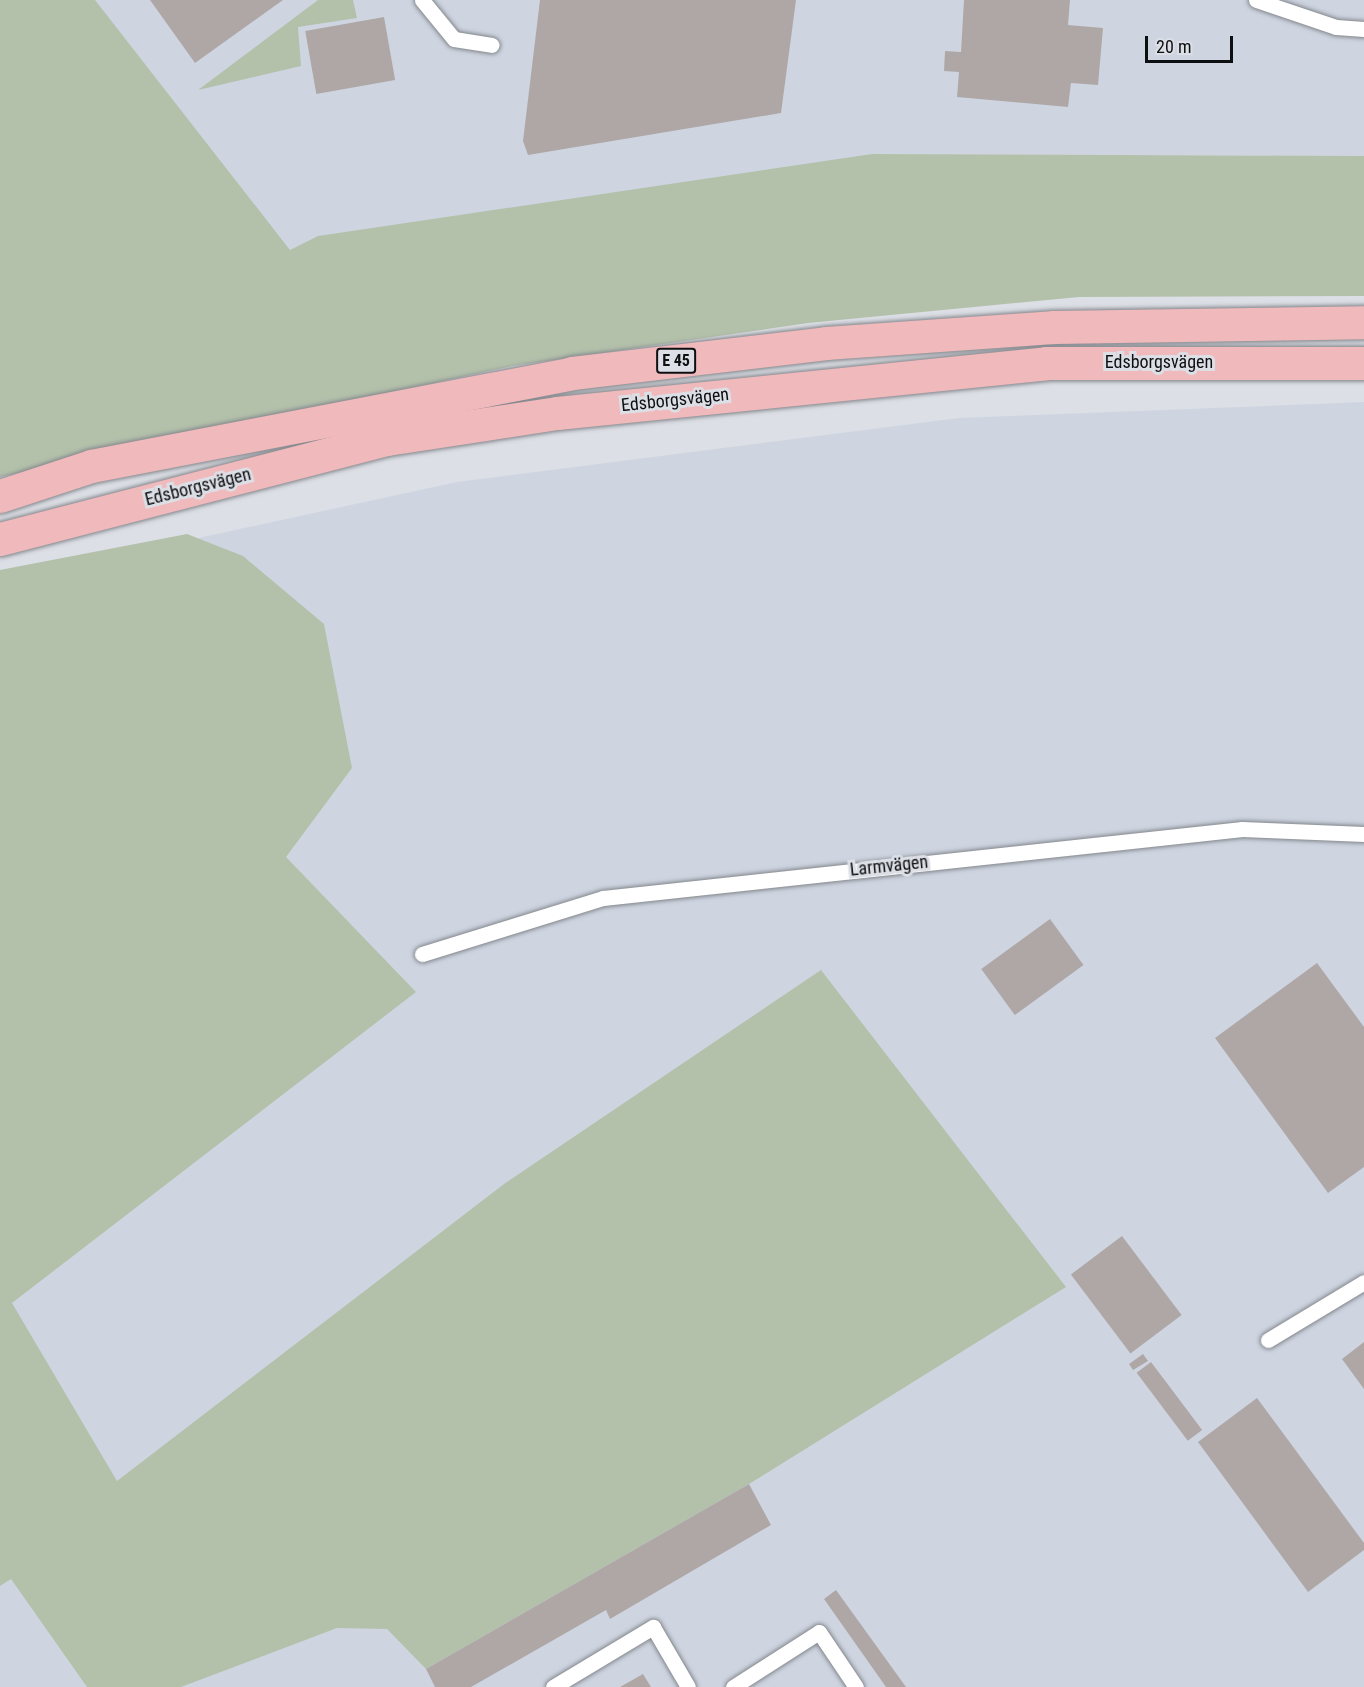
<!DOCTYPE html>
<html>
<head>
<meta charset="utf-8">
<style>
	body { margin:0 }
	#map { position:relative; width:1364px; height:1687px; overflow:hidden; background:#dcdfe5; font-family:"Roboto Condensed",sans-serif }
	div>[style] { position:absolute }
	.built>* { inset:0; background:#ced5e1 }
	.green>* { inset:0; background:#b3c1ab }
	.building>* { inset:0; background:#aea7a6; transform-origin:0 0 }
	.roads { filter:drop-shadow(0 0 2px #84878c) drop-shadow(0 0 2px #84878c) }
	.lane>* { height:15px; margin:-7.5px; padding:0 7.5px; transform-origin:7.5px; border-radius:7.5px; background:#fff }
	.highway>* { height:33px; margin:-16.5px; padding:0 16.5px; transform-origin:16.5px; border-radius:16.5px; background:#f0b9bb }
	span { translate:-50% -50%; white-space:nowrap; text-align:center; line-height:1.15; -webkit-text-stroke:6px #dcdfe5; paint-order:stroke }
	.shield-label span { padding:2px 4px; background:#dcdfe5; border:2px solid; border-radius:4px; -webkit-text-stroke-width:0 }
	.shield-label { font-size:16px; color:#0e0f11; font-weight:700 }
	.street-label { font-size:18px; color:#0e0f11 }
	.scale { position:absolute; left:1145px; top:36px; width:88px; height:27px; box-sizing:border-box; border:3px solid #0e0f11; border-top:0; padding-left:8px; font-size:18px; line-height:21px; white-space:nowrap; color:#0e0f11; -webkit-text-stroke:4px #dcdfe5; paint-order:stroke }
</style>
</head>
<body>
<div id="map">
	<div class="built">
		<div style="clip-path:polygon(0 0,1364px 0,1364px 156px,872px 154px,0 395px)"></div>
		<div style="clip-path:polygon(1364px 402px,1364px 1687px,0 1687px,0 581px,457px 482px,959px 418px)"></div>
	</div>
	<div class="green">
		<div style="clip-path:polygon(0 0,95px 0,290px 250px,318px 236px,872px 154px,1364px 156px,1364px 296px,1079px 297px,808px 323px,512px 366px,0 477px)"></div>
		<div style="clip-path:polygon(318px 0,353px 0,357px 18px,298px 27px,301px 66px,198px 90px)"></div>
		<div style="clip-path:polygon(187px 534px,243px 556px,324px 624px,352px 768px,286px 857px,416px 992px,12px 1303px,117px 1481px,504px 1184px,821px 970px,1066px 1287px,749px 1484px,426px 1669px,387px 1629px,337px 1628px,181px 1687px,87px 1687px,11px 1579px,0 1586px,0 570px)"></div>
	</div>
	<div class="building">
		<div style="clip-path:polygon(150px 0,283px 0,195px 63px)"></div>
		<div style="clip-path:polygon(540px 0,796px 0,781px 113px,528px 155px,523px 141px)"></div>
		<div style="clip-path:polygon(964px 0,1070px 0,1068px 25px,1103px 28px,1098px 85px,1071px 83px,1068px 107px,957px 97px,959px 72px,944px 71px,945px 51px,961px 52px)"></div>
		<div style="left:384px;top:17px;width:64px;height:80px;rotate:80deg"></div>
		<div style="left:1050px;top:919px;width:57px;height:85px;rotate:54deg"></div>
		<div style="clip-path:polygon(1317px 963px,1364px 1027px,1364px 1167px,1328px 1193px,1215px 1038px)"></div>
		<div style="left:1122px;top:1236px;width:99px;height:64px;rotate:53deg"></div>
		<div style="clip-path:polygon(1364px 1342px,1364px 1389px,1342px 1359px)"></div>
		<div style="clip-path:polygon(1143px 1354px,1148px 1361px,1133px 1370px,1129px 1364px)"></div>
		<div style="left:1151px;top:1362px;width:85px;height:18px;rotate:53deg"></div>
		<div style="clip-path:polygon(1257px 1398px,1364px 1543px,1364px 1550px,1308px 1592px,1198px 1442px)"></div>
		<div style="clip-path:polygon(749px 1484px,771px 1525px,610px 1619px,606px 1610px,471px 1687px,435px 1687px,426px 1669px)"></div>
		<div style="clip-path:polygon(836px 1590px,906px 1687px,886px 1687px,824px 1599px)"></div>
		<div style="clip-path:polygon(643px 1674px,651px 1687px,620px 1687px)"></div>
	</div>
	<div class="roads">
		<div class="lane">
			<div style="left:422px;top:0;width:50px;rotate:50.6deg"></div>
			<div style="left:454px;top:39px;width:38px;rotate:9deg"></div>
			<div style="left:1256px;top:0;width:84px;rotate:18.6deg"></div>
			<div style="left:1336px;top:27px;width:28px;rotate:4deg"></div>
			<div style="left:422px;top:954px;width:189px;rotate:-17.2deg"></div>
			<div style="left:603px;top:898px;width:643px;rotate:-6.16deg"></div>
			<div style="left:1242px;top:829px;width:122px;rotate:2.3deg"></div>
			<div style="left:1268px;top:1340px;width:112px;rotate:-31.1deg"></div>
			<div style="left:553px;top:1687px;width:117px;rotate:-31deg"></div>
			<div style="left:653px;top:1627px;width:69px;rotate:59.7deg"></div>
			<div style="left:733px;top:1687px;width:102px;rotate:-32.6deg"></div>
			<div style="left:819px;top:1632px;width:66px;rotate:56.1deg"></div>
		</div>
		<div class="highway">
			<div style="left:0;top:496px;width:96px;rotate:-18.2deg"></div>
			<div style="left:91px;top:466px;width:490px;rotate:-10.9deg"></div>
			<div style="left:572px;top:373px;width:256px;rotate:-6.7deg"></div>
			<div style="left:826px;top:343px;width:229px;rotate:-4deg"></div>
			<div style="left:1054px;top:327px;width:310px;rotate:-0.9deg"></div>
			<div style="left:0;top:539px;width:400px;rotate:-14.5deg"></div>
			<div style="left:387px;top:439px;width:172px;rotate:-8.7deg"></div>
			<div style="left:557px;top:413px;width:492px;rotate:-5.8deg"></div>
			<div style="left:1046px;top:363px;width:318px"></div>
		</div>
	</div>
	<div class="shield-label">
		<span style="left:676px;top:361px">E 45</span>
	</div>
	<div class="street-label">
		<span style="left:1159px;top:362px">Edsborgsvägen</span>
		<span style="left:675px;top:400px;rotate:-6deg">Edsborgsvägen</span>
		<span style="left:198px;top:487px;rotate:-14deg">Edsborgsvägen</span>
		<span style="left:889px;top:866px;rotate:-6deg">Larmvägen</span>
	</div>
	<div class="scale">20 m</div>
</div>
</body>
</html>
